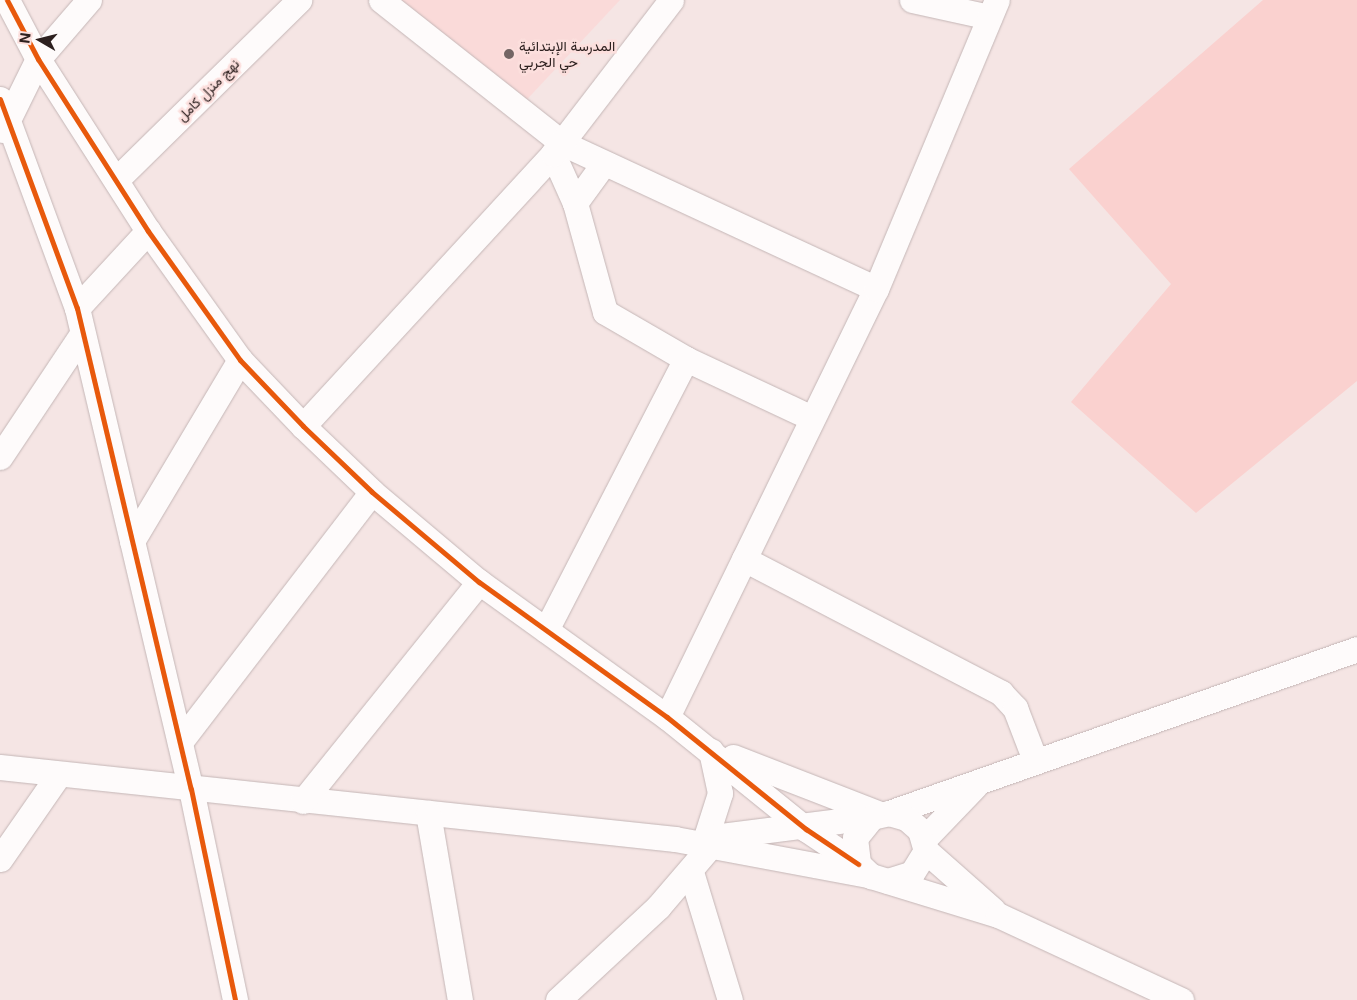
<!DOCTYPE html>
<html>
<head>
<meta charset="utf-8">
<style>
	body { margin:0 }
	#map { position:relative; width:1357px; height:1000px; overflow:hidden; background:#f5e5e4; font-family:Inter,Vazirmatn,sans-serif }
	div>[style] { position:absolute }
	.built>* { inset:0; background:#fadad9 }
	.green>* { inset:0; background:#fad1cf }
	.roads { filter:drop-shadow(0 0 1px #c4b6b6) drop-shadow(0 0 1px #c4b6b6) }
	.minor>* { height:25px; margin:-12.5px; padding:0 12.5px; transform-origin:12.5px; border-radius:12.5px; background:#fefbfb }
	.cycleway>* { height:5px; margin:-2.5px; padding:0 2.5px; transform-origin:2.5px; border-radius:2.5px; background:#e8590c }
	.dots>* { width:14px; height:14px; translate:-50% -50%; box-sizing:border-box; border:2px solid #fcdfdd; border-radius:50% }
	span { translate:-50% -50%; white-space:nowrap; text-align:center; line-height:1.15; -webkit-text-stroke:5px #fcdfdd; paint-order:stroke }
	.poi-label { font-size:14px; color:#2d201f }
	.left { translate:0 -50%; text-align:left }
	.street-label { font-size:14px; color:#2d201f }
	.north { position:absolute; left:15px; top:15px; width:50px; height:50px; -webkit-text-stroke:4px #fcdfdd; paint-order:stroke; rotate:278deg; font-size:14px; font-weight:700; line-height:20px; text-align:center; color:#2d201f }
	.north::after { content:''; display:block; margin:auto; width:18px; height:22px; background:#2d201f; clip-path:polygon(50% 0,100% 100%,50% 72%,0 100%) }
</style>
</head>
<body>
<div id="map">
	<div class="built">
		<div style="clip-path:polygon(380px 0,620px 0,518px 109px)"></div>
	</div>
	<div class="green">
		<div style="clip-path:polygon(1263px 0,1357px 0,1357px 381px,1196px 513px,1071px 402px,1171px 284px,1069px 169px)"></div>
	</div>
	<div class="roads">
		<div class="minor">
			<div style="left:7px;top:0;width:67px;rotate:62.3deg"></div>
			<div style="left:38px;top:59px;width:204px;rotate:57.4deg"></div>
			<div style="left:148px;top:231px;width:158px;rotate:54.5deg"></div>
			<div style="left:240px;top:360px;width:91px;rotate:46.3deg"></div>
			<div style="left:303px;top:426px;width:95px;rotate:43.7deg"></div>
			<div style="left:372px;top:492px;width:140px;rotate:40.1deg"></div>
			<div style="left:479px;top:582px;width:231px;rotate:35.7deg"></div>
			<div style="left:667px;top:717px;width:179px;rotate:38.9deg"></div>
			<div style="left:806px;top:829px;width:63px;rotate:33.9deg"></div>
			<div style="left:381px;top:0;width:231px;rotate:38.3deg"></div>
			<div style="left:562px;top:143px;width:346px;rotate:24.9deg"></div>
			<div style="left:912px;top:0;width:79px;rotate:12.4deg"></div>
			<div style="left:0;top:99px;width:223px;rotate:69.8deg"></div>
			<div style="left:77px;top:308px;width:494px;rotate:76.7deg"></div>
			<div style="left:191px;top:789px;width:216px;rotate:78.2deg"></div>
			<div style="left:3px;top:130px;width:79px;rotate:-63.8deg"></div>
			<div style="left:38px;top:59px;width:78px;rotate:-49.2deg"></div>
			<div style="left:553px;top:154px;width:54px;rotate:65.8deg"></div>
			<div style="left:575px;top:203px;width:113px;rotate:74.6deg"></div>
			<div style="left:605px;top:312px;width:94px;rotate:30.1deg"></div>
			<div style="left:686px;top:359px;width:139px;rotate:25.1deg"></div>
			<div style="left:116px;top:180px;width:257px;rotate:-44.5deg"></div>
			<div style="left:575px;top:203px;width:49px;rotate:-54.1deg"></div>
			<div style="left:77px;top:308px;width:105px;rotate:-47.3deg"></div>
			<div style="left:303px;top:426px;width:369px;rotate:-47.4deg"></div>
			<div style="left:553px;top:154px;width:194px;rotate:-52.5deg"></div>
			<div style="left:0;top:457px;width:148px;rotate:-56.3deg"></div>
			<div style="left:132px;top:541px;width:211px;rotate:-59.2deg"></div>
			<div style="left:744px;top:559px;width:290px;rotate:27.5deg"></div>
			<div style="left:1001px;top:693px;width:21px;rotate:47deg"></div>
			<div style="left:1015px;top:708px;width:56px;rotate:69deg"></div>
			<div style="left:546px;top:630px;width:305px;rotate:-62.7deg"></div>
			<div style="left:667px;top:717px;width:476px;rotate:-64deg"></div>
			<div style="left:876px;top:289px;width:313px;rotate:-67.3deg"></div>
			<div style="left:180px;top:742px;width:315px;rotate:-52.5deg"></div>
			<div style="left:733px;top:757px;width:158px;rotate:21.2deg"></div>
			<div style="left:0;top:767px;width:679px;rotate:6.09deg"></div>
			<div style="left:675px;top:839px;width:196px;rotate:10.6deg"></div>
			<div style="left:303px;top:801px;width:281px;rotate:-51.2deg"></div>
			<div style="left:428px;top:813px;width:190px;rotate:80.3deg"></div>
			<div style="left:889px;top:813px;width:496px;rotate:-19.3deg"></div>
			<div style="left:706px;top:837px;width:46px;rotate:-72.3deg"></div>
			<div style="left:720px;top:793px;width:43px;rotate:-102.1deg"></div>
			<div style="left:713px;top:837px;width:160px;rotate:-7.2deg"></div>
			<div style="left:925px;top:838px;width:72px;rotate:-46.1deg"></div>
			<div style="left:926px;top:851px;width:89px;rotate:41.4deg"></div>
			<div style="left:0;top:859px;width:103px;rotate:-55.2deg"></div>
			<div style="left:691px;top:872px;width:134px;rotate:73.1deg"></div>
			<div style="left:888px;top:881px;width:25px;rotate:-18deg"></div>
			<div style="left:912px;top:873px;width:26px;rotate:-58deg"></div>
			<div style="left:926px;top:851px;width:22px;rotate:-106deg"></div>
			<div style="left:920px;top:830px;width:18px;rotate:-139deg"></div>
			<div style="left:906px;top:818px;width:18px;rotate:-164deg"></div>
			<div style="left:889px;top:813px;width:17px;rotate:167deg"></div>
			<div style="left:872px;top:817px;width:27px;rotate:129deg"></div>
			<div style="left:855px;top:838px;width:26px;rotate:83deg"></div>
			<div style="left:858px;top:864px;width:18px;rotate:43deg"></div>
			<div style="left:871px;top:876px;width:133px;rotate:17.1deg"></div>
			<div style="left:998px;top:915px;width:202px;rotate:24.9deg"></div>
			<div style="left:558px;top:1000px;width:137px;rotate:-42.9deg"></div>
			<div style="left:658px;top:907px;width:92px;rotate:-49.4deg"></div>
		</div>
	</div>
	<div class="cycleway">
		<div style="left:7px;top:0;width:67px;rotate:62.3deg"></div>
		<div style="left:38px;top:59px;width:204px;rotate:57.4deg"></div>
		<div style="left:148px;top:231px;width:158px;rotate:54.5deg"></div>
		<div style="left:240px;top:360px;width:91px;rotate:46.3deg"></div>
		<div style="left:303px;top:426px;width:95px;rotate:43.7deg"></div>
		<div style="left:372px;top:492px;width:140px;rotate:40.1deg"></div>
		<div style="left:479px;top:582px;width:231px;rotate:35.7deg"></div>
		<div style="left:667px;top:717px;width:179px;rotate:38.9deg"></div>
		<div style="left:806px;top:829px;width:63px;rotate:33.9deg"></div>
		<div style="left:0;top:99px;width:223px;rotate:69.8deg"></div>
		<div style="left:77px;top:308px;width:494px;rotate:76.7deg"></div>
		<div style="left:191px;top:789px;width:216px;rotate:78.2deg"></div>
	</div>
	<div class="dots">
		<div style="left:509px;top:54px;background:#736564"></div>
	</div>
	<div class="poi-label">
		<span class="left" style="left:519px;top:54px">المدرسة الإبتدائية<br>حي الجربي</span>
	</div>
	<div class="street-label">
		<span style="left:208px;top:90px;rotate:-45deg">نهج منزل كامل</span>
	</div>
	<div class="north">N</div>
</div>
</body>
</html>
